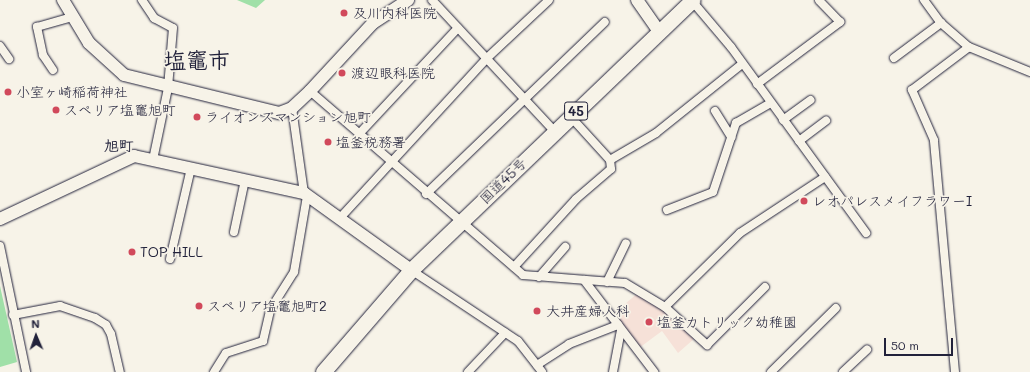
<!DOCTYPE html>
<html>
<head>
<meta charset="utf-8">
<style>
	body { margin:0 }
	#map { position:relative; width:1030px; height:372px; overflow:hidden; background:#f7f3e8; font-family:Mali,"Klee One",sans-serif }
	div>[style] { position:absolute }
	.built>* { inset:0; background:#f6e1d8 }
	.green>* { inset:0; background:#a0e0a8 }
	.roads { filter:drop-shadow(0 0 1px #22223b) drop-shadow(0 0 1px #22223b) }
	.street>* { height:8px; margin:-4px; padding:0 4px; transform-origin:4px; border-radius:4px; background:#f7f3e8 }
	.secondary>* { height:12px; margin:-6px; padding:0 6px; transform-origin:6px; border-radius:6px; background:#f7f3e8 }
	.highway>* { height:15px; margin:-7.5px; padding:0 7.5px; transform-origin:7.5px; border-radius:7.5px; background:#f7f3e8 }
	.dots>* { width:11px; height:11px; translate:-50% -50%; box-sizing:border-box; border:2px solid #f7f3e8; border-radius:50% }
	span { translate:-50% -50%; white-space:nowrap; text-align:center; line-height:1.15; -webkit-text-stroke:3.5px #f7f3e8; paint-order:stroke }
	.shield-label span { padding:1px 3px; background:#f7f3e8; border:1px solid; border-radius:3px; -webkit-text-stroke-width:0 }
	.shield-label { font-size:13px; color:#22223b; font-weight:700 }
	.poi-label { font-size:14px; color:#22223b }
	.left { translate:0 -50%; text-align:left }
	.street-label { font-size:14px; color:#22223b }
	.neighbourhood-label { font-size:15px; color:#22223b; font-weight:700 }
	.town-label { font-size:22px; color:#22223b; font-weight:700 }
	.north { position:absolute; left:16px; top:316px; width:40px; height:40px; -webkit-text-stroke:3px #f7f3e8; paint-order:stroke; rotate:358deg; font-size:11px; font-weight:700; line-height:16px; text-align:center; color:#22223b }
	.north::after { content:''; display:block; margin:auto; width:14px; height:18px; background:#22223b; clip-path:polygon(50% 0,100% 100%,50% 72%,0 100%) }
	.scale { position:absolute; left:884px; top:338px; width:69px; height:18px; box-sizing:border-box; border:2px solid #22223b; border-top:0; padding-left:5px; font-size:12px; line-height:14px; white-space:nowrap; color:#22223b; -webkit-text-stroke:3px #f7f3e8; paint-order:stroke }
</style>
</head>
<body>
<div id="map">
	<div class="built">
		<div style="clip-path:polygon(638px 293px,663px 309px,695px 338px,678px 353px,662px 331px,639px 348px,613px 314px)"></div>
	</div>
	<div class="green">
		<div style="clip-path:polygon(237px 0,265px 0,256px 8px)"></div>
		<div style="clip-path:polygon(0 286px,17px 362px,0 367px)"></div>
	</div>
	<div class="roads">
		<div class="street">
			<div style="left:142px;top:0;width:22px;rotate:56deg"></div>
			<div style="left:154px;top:18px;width:21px;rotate:28deg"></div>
			<div style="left:173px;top:28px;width:60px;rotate:94.8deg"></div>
			<div style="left:168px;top:88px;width:74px;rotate:101.8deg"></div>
			<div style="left:432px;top:0;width:179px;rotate:47deg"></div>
			<div style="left:924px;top:0;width:29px;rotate:54deg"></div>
			<div style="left:941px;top:23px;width:37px;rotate:41deg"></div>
			<div style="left:969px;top:47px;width:66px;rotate:22.3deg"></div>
			<div style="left:692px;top:1px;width:60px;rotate:49.7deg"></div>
			<div style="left:731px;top:47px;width:230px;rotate:54deg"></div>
			<div style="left:0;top:46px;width:16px;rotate:55deg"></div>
			<div style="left:894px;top:58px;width:59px;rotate:-36.7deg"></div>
			<div style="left:53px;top:70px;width:18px;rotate:-124deg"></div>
			<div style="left:43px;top:55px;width:29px;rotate:-102deg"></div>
			<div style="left:37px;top:27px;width:37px;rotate:-16deg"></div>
			<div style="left:757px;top:84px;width:104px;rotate:-36.8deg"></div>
			<div style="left:840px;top:22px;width:30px;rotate:-134deg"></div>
			<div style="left:310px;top:91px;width:281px;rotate:40.8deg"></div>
			<div style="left:523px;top:275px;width:102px;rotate:4.5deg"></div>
			<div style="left:625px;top:283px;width:47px;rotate:31deg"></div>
			<div style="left:665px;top:307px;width:57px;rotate:42.1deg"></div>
			<div style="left:707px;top:345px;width:82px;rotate:-45deg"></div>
			<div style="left:292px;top:108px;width:86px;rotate:82deg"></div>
			<div style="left:715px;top:111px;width:31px;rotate:58deg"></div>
			<div style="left:783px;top:120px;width:34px;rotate:-36deg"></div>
			<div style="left:359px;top:134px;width:145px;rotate:-47deg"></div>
			<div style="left:799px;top:141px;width:34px;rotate:-37deg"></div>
			<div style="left:610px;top:160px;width:53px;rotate:-30.4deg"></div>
			<div style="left:656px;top:133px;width:110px;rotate:-38.7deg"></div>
			<div style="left:426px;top:194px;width:248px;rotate:-43.9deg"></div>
			<div style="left:667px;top:210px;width:49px;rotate:-21.4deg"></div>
			<div style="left:713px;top:192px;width:73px;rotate:-71.6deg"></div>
			<div style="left:736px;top:123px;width:39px;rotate:-30deg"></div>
			<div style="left:340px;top:218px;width:216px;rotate:-47.4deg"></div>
			<div style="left:486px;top:59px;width:86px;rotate:-43.1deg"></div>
			<div style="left:234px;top:232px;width:53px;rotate:-78.1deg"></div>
			<div style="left:0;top:246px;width:129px;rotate:78.3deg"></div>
			<div style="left:170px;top:259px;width:93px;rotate:-77deg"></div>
			<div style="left:514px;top:267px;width:92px;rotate:-47.6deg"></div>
			<div style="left:576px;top:199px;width:46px;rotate:-40.6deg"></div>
			<div style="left:611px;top:169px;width:9px;rotate:-96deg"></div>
			<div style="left:610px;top:160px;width:59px;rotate:-132.3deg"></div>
			<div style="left:411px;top:270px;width:128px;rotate:33.6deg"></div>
			<div style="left:518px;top:341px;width:39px;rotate:52deg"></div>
			<div style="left:539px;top:277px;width:40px;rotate:-49deg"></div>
			<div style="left:584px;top:280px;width:116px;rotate:52.7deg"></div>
			<div style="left:607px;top:282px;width:43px;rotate:-64deg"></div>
			<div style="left:665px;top:307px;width:105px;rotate:-44.6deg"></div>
			<div style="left:740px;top:233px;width:102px;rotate:-33.4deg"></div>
			<div style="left:13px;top:315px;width:48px;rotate:-10.8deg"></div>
			<div style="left:60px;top:306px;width:37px;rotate:19deg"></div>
			<div style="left:95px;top:318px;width:13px;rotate:32deg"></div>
			<div style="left:106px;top:325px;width:10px;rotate:61deg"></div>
			<div style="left:111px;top:334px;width:39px;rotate:77deg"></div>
			<div style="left:537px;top:365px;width:38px;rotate:-33deg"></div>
			<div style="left:569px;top:344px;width:53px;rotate:-21.2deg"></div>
			<div style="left:214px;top:372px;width:22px;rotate:-58deg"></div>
			<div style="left:226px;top:353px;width:39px;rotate:-18deg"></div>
			<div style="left:263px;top:341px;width:32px;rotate:-77deg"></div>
			<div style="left:270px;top:310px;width:45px;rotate:-57.7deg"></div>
			<div style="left:294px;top:272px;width:77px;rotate:-80.3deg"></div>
			<div style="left:468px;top:372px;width:54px;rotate:-46.5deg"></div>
			<div style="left:613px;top:372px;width:43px;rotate:-79.2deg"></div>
			<div style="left:771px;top:372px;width:91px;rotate:-44.6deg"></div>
			<div style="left:843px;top:372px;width:33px;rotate:-43deg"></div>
			<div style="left:955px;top:372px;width:233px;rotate:-95.2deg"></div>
			<div style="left:934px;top:140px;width:55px;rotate:-113.7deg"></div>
			<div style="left:912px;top:90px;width:71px;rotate:-37deg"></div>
		</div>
		<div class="secondary">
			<div style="left:63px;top:0;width:50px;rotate:58.8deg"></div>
			<div style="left:89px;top:43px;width:47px;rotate:42.4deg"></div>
			<div style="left:124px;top:75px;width:160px;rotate:13.8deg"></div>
			<div style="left:279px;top:113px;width:14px;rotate:-21deg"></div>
			<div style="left:292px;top:108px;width:25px;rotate:-43deg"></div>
			<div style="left:310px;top:91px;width:93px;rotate:-47.2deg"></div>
			<div style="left:373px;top:23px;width:42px;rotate:-33.3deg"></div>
			<div style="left:637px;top:0;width:39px;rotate:55deg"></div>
			<div style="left:0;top:219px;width:148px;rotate:-25.2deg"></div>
			<div style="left:134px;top:156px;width:174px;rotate:12.3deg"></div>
			<div style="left:304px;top:193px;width:132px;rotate:35.7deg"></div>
		</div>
		<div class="highway">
			<div style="left:323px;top:372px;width:135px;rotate:-49.2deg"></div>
			<div style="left:411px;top:270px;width:390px;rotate:-43.8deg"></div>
		</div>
	</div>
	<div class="dots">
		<div style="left:344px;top:13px;background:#d1495b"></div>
		<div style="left:342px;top:73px;background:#d1495b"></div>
		<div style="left:8px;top:92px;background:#d1495b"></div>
		<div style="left:56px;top:110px;background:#d1495b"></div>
		<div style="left:197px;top:117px;background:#d1495b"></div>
		<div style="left:328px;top:142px;background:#d1495b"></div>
		<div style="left:804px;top:201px;background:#d1495b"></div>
		<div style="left:132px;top:252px;background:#d1495b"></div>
		<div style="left:199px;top:306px;background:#d1495b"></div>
		<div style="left:537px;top:311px;background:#d1495b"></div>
		<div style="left:649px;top:322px;background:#d1495b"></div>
	</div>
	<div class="shield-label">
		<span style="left:576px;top:111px">45</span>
	</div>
	<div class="poi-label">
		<span class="left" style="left:353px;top:13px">及川内科医院</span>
		<span class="left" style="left:351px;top:73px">渡辺眼科医院</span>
		<span class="left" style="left:16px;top:92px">小室ヶ崎稲荷神社</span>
		<span class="left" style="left:64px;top:110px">スペリア塩竈旭町</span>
		<span class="left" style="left:205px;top:117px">ライオンズマンション旭町</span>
		<span class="left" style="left:336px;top:142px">塩釜税務署</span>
		<span class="left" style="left:812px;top:201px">レオパレスメイフラワーI</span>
		<span class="left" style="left:140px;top:252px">TOP HILL</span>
		<span class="left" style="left:207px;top:306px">スペリア塩竈旭町2</span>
		<span class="left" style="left:546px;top:311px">大井産婦人科</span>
		<span class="left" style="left:657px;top:322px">塩釜カトリック幼稚園</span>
	</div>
	<div class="street-label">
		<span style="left:503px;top:181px;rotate:-44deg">国道45号</span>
	</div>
	<div class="neighbourhood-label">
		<span style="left:119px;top:146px">旭町</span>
	</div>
	<div class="town-label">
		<span style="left:197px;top:60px">塩竈市</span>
	</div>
	<div class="north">N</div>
	<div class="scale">50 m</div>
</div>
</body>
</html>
